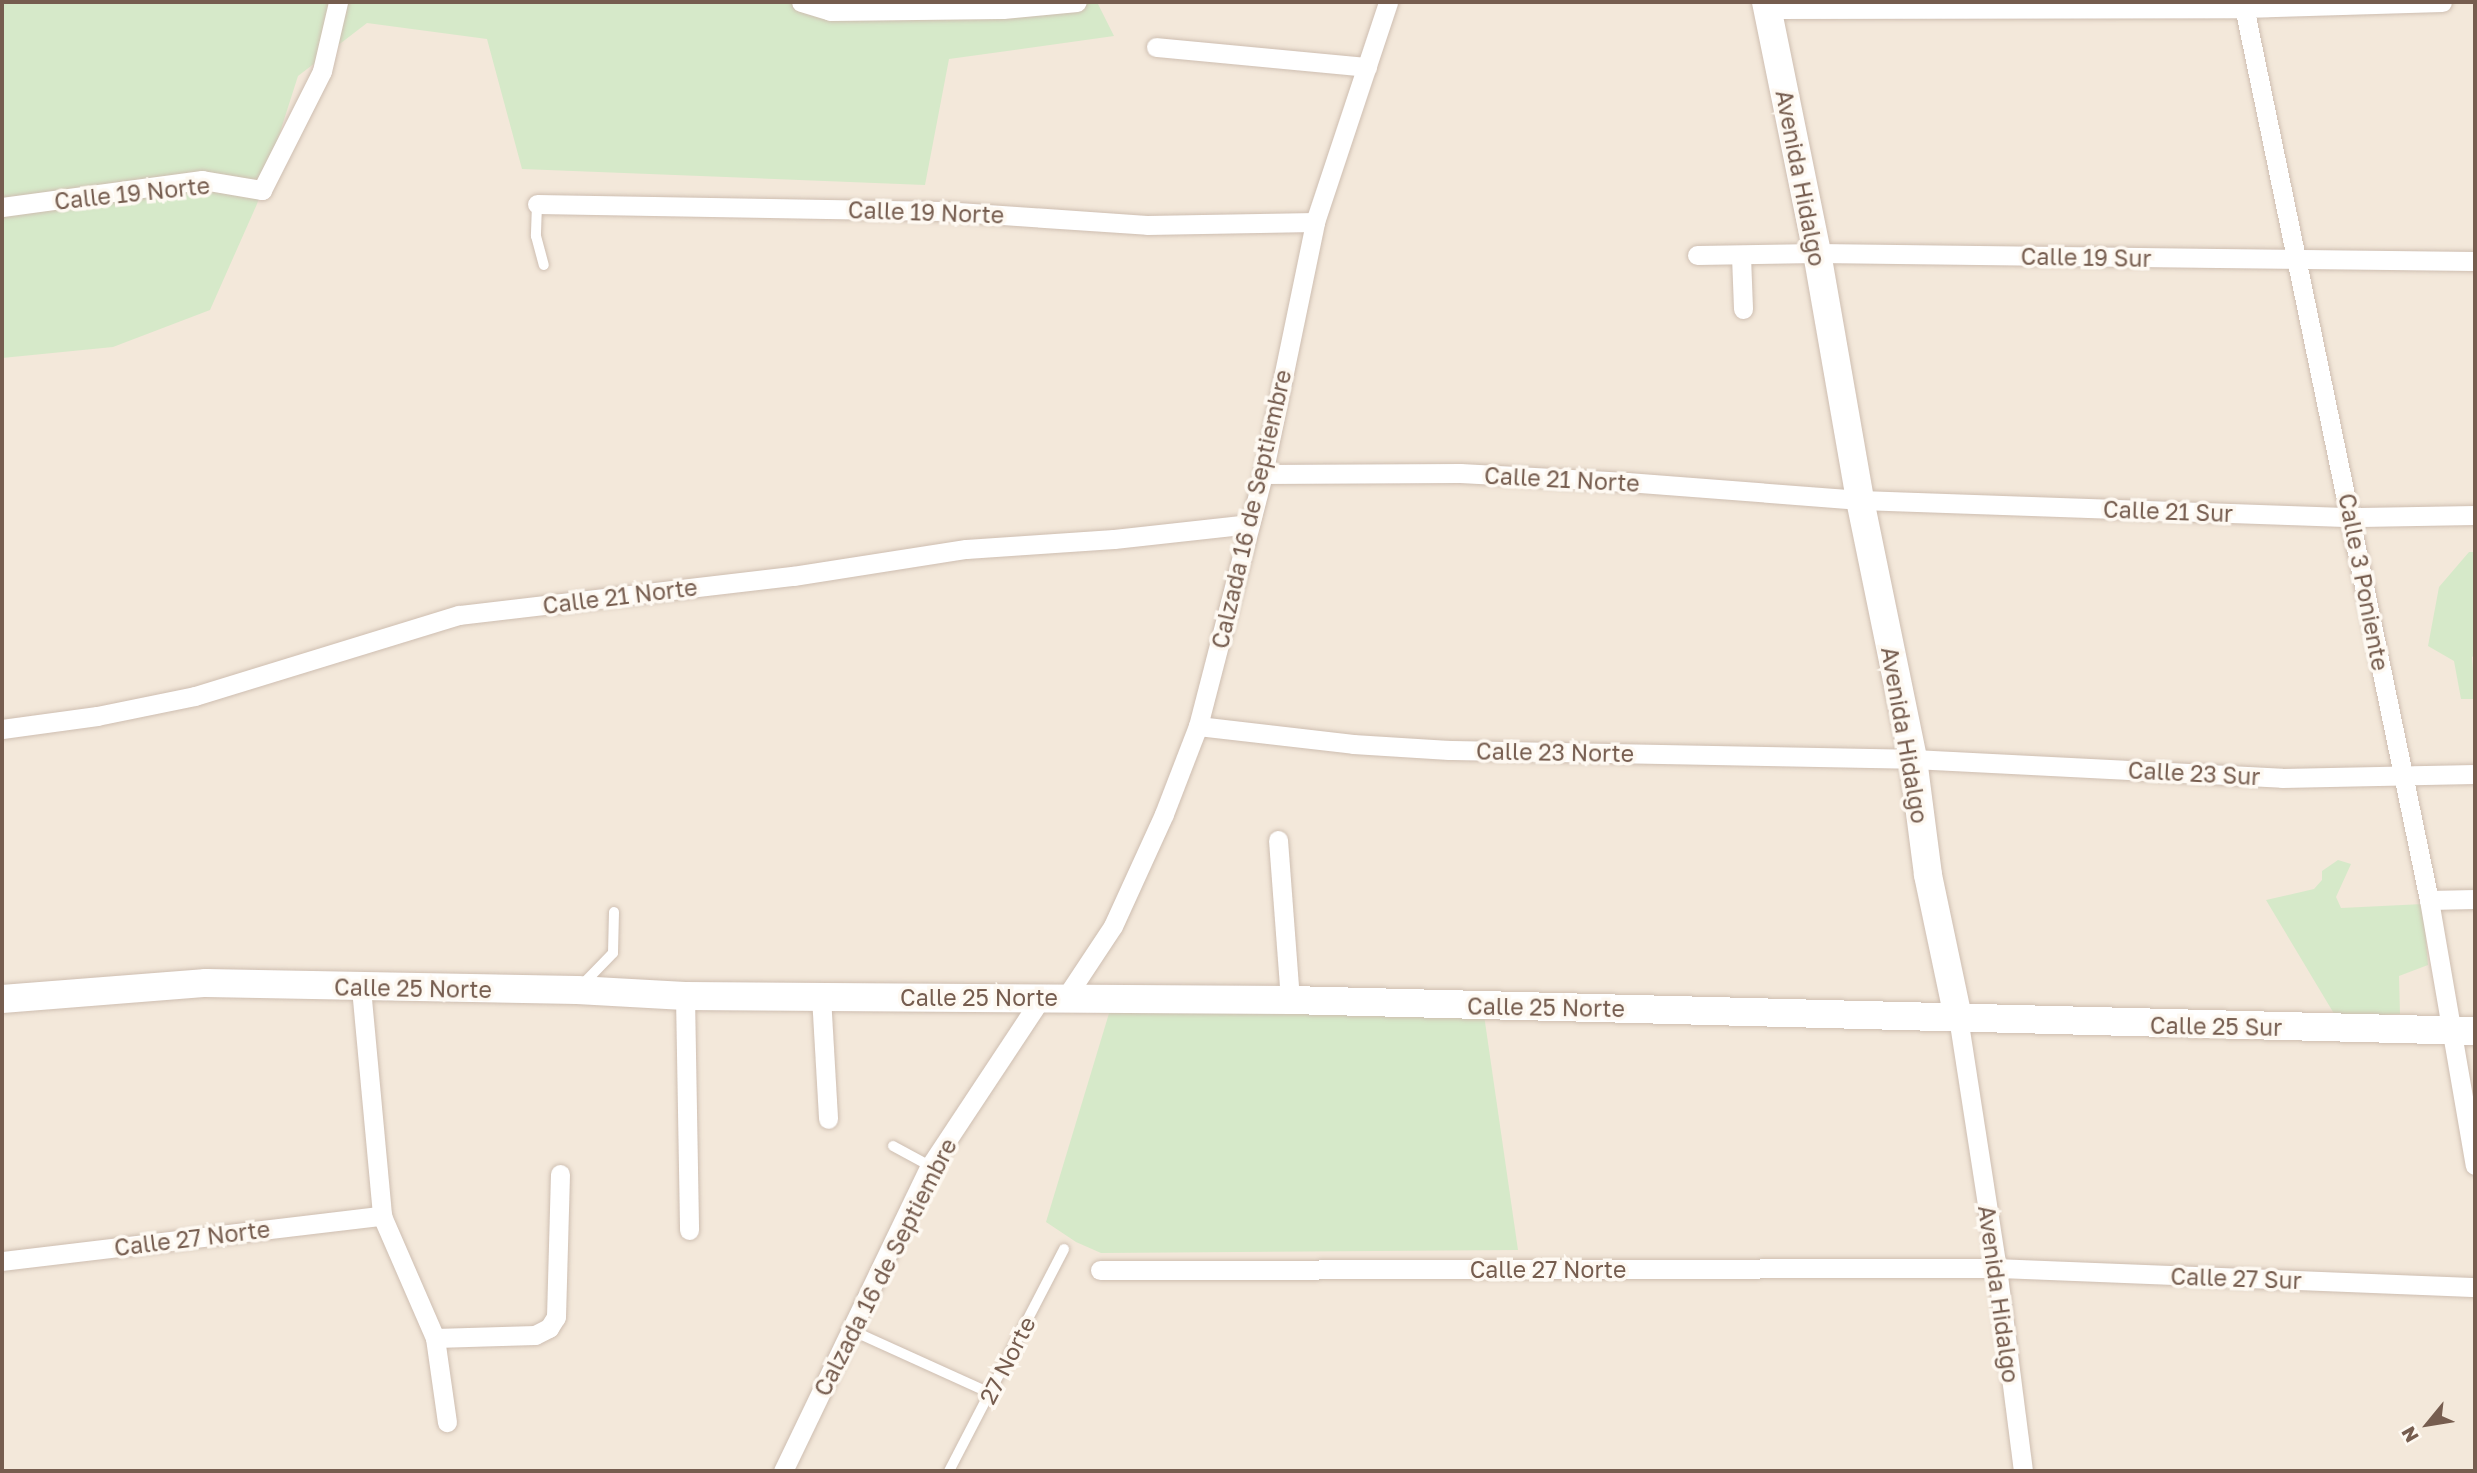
<!DOCTYPE html>
<html>
<head>
<meta charset="utf-8">
<style>
	body { margin:0 }
	#map { position:relative; width:2477px; height:1473px; overflow:hidden; background:#fcf5eb; font-family:"Golos Text",sans-serif }
	div>[style] { position:absolute }
	.residential>* { inset:0; background:#f3e8da; transform-origin:0 0 }
	.green>* { inset:0; background:#d6e9c9 }
	.roads { filter:drop-shadow(0 0 2px #cebeb1) drop-shadow(0 0 2px #cebeb1) }
	.lane>* { height:10px; margin:-5px; padding:0 5px; transform-origin:5px; border-radius:5px; background:#fff }
	.street>* { height:19px; margin:-9.5px; padding:0 9.5px; transform-origin:9.5px; border-radius:9.5px; background:#fff }
	.secondary>* { height:28px; margin:-14px; padding:0 14px; transform-origin:14px; border-radius:14px; background:#fff }
	span { translate:-50% -50%; white-space:nowrap; text-align:center; line-height:1.15; -webkit-text-stroke:7px #fef9f2; paint-order:stroke }
	.street-label { font-size:23px; color:#765d4f }
	.frame { position:absolute; inset:0; border:4px solid #765d4f; pointer-events:none }
	.north { position:absolute; left:2393px; top:1389px; width:70px; height:70px; -webkit-text-stroke:5px #fef9f2; paint-order:stroke; rotate:240deg; font-size:19px; font-weight:700; line-height:28px; text-align:center; color:#765d4f }
	.north::after { content:''; display:block; margin:auto; width:24px; height:32px; background:#765d4f; clip-path:polygon(50% 0,100% 100%,50% 72%,0 100%) }
</style>
</head>
<body>
<div id="map">
	<div class="residential">
		<div style="left:2px;top:2px;width:2473px;height:1469px"></div>
	</div>
	<div class="green">
		<div style="clip-path:polygon(2px 2px,1097px 2px,1114px 36px,949px 59px,925px 185px,522px 169px,487px 39px,367px 23px,298px 76px,257px 204px,210px 310px,113px 347px,2px 358px)"></div>
		<div style="clip-path:polygon(2469px 552px,2475px 552px,2475px 655px,2472px 657px,2475px 699px,2461px 699px,2454px 661px,2428px 646px,2439px 587px)"></div>
		<div style="clip-path:polygon(2338px 860px,2351px 864px,2336px 897px,2341px 908px,2423px 904px,2428px 965px,2399px 976px,2400px 1014px,2336px 1017px,2266px 900px,2314px 889px,2322px 880px,2322px 871px)"></div>
		<div style="clip-path:polygon(1110px 1010px,1484px 1015px,1518px 1250px,1101px 1253px,1076px 1242px,1046px 1222px)"></div>
	</div>
	<div class="roads">
		<div class="lane">
			<div style="left:537px;top:204px;width:32px;rotate:92deg"></div>
			<div style="left:536px;top:236px;width:30px;rotate:75deg"></div>
			<div style="left:581px;top:986px;width:46px;rotate:-45.9deg"></div>
			<div style="left:613px;top:953px;width:41px;rotate:-88.6deg"></div>
			<div style="left:893px;top:1146px;width:42px;rotate:28.4deg"></div>
			<div style="left:851px;top:1330px;width:153px;rotate:24.4deg"></div>
			<div style="left:949px;top:1471px;width:250px;rotate:-62.6deg"></div>
		</div>
		<div class="street">
			<div style="left:801px;top:2px;width:30px;rotate:17deg"></div>
			<div style="left:830px;top:11px;width:173px;rotate:-0.7deg"></div>
			<div style="left:1003px;top:9px;width:74px;rotate:-5.4deg"></div>
			<div style="left:2243px;top:2px;width:917px;rotate:78.3deg"></div>
			<div style="left:2429px;top:900px;width:269px;rotate:80.2deg"></div>
			<div style="left:1768px;top:9px;width:476px;rotate:-0.1deg"></div>
			<div style="left:2244px;top:8px;width:198px;rotate:-1.7deg"></div>
			<div style="left:1156px;top:47px;width:212px;rotate:5.4deg"></div>
			<div style="left:537px;top:204px;width:406px;rotate:1deg"></div>
			<div style="left:943px;top:211px;width:204px;rotate:3.9deg"></div>
			<div style="left:1147px;top:225px;width:168px;rotate:-1deg"></div>
			<div style="left:2px;top:207px;width:202px;rotate:-7.7deg"></div>
			<div style="left:202px;top:180px;width:61px;rotate:9.5deg"></div>
			<div style="left:262px;top:190px;width:133px;rotate:-63.2deg"></div>
			<div style="left:322px;top:71px;width:71px;rotate:-76.9deg"></div>
			<div style="left:1697px;top:255px;width:120px;rotate:-1deg"></div>
			<div style="left:1817px;top:253px;width:658px;rotate:0.7deg"></div>
			<div style="left:1741px;top:256px;width:53px;rotate:87.8deg"></div>
			<div style="left:1263px;top:474px;width:197px;rotate:-0.3deg"></div>
			<div style="left:1460px;top:473px;width:167px;rotate:3.1deg"></div>
			<div style="left:1627px;top:482px;width:234px;rotate:4.4deg"></div>
			<div style="left:1860px;top:500px;width:492px;rotate:2deg"></div>
			<div style="left:2352px;top:517px;width:123px;rotate:-0.9deg"></div>
			<div style="left:1198px;top:726px;width:156px;rotate:6.6deg"></div>
			<div style="left:1353px;top:744px;width:96px;rotate:3.6deg"></div>
			<div style="left:1449px;top:750px;width:464px;rotate:1.1deg"></div>
			<div style="left:1913px;top:759px;width:369px;rotate:2.9deg"></div>
			<div style="left:2282px;top:778px;width:193px;rotate:-1.2deg"></div>
			<div style="left:2px;top:729px;width:96px;rotate:-7.8deg"></div>
			<div style="left:97px;top:716px;width:100px;rotate:-11.5deg"></div>
			<div style="left:195px;top:696px;width:276px;rotate:-17.1deg"></div>
			<div style="left:459px;top:615px;width:336px;rotate:-6.7deg"></div>
			<div style="left:793px;top:576px;width:175px;rotate:-8.9deg"></div>
			<div style="left:966px;top:549px;width:148px;rotate:-3.9deg"></div>
			<div style="left:1114px;top:539px;width:137px;rotate:-6.3deg"></div>
			<div style="left:1278px;top:840px;width:160px;rotate:85.7deg"></div>
			<div style="left:2429px;top:900px;width:46px;rotate:-1.2deg"></div>
			<div style="left:361px;top:988px;width:229px;rotate:84.7deg"></div>
			<div style="left:382px;top:1216px;width:133px;rotate:66.5deg"></div>
			<div style="left:435px;top:1338px;width:85px;rotate:81.9deg"></div>
			<div style="left:685px;top:996px;width:234px;rotate:89deg"></div>
			<div style="left:821px;top:996px;width:123px;rotate:86.7deg"></div>
			<div style="left:1066px;top:997px;width:85px;rotate:-56.5deg"></div>
			<div style="left:1113px;top:926px;width:123px;rotate:-65.5deg"></div>
			<div style="left:1164px;top:814px;width:94px;rotate:-68.9deg"></div>
			<div style="left:1198px;top:726px;width:260px;rotate:-75.5deg"></div>
			<div style="left:1263px;top:474px;width:257px;rotate:-78.3deg"></div>
			<div style="left:1315px;top:222px;width:232px;rotate:-71.6deg"></div>
			<div style="left:1958px;top:1017px;width:254px;rotate:81.2deg"></div>
			<div style="left:1997px;top:1268px;width:205px;rotate:82.7deg"></div>
			<div style="left:2px;top:1261px;width:383px;rotate:-6.8deg"></div>
			<div style="left:1100px;top:1270px;width:897px;rotate:-0.13deg"></div>
			<div style="left:1997px;top:1268px;width:478px;rotate:2.3deg"></div>
			<div style="left:435px;top:1338px;width:100px;rotate:-1.7deg"></div>
			<div style="left:535px;top:1335px;width:16px;rotate:-27deg"></div>
			<div style="left:549px;top:1328px;width:13px;rotate:-58deg"></div>
			<div style="left:556px;top:1317px;width:143px;rotate:-88.4deg"></div>
			<div style="left:783px;top:1471px;width:339px;rotate:-64.3deg"></div>
			<div style="left:930px;top:1166px;width:201px;rotate:-56.5deg"></div>
		</div>
		<div class="secondary">
			<div style="left:1766px;top:2px;width:256px;rotate:78.5deg"></div>
			<div style="left:1817px;top:253px;width:251px;rotate:80.1deg"></div>
			<div style="left:1860px;top:500px;width:264px;rotate:78.4deg"></div>
			<div style="left:1913px;top:759px;width:117px;rotate:82.6deg"></div>
			<div style="left:1928px;top:875px;width:145px;rotate:78.1deg"></div>
			<div style="left:2px;top:999px;width:205px;rotate:-4.5deg"></div>
			<div style="left:206px;top:983px;width:371px;rotate:1.1deg"></div>
			<div style="left:577px;top:990px;width:108px;rotate:3.2deg"></div>
			<div style="left:685px;top:996px;width:605px;rotate:0.38deg"></div>
			<div style="left:1290px;top:1000px;width:1185px;rotate:1.5deg"></div>
		</div>
	</div>
	<div class="street-label">
		<span style="left:1801px;top:178px;rotate:79deg">Avenida Hidalgo</span>
		<span style="left:132px;top:193px;rotate:-6deg">Calle 19 Norte</span>
		<span style="left:926px;top:212px;rotate:2deg">Calle 19 Norte</span>
		<span style="left:2086px;top:257px;rotate:1deg">Calle 19 Sur</span>
		<span style="left:1562px;top:479px;rotate:3deg">Calle 21 Norte</span>
		<span style="left:1251px;top:509px;rotate:-77deg">Calzada 16 de Septiembre</span>
		<span style="left:2168px;top:511px;rotate:2deg">Calle 21 Sur</span>
		<span style="left:2364px;top:582px;rotate:79deg">Calle 3 Poniente</span>
		<span style="left:620px;top:596px;rotate:-7deg">Calle 21 Norte</span>
		<span style="left:1905px;top:735px;rotate:80deg">Avenida Hidalgo</span>
		<span style="left:1555px;top:752px;rotate:1deg">Calle 23 Norte</span>
		<span style="left:2194px;top:773px;rotate:3deg">Calle 23 Sur</span>
		<span style="left:413px;top:988px;rotate:1deg">Calle 25 Norte</span>
		<span style="left:979px;top:997px">Calle 25 Norte</span>
		<span style="left:1546px;top:1007px;rotate:1deg">Calle 25 Norte</span>
		<span style="left:2216px;top:1026px;rotate:1deg">Calle 25 Sur</span>
		<span style="left:192px;top:1238px;rotate:-7deg">Calle 27 Norte</span>
		<span style="left:885px;top:1267px;rotate:-63deg">Calzada 16 de Septiembre</span>
		<span style="left:1548px;top:1269px">Calle 27 Norte</span>
		<span style="left:2236px;top:1278px;rotate:2deg">Calle 27 Sur</span>
		<span style="left:1999px;top:1294px;rotate:82deg">Avenida Hidalgo</span>
		<span style="left:1007px;top:1360px;rotate:-63deg">27 Norte</span>
	</div>
	<div class="frame"></div>
	<div class="north">N</div>
</div>
</body>
</html>
